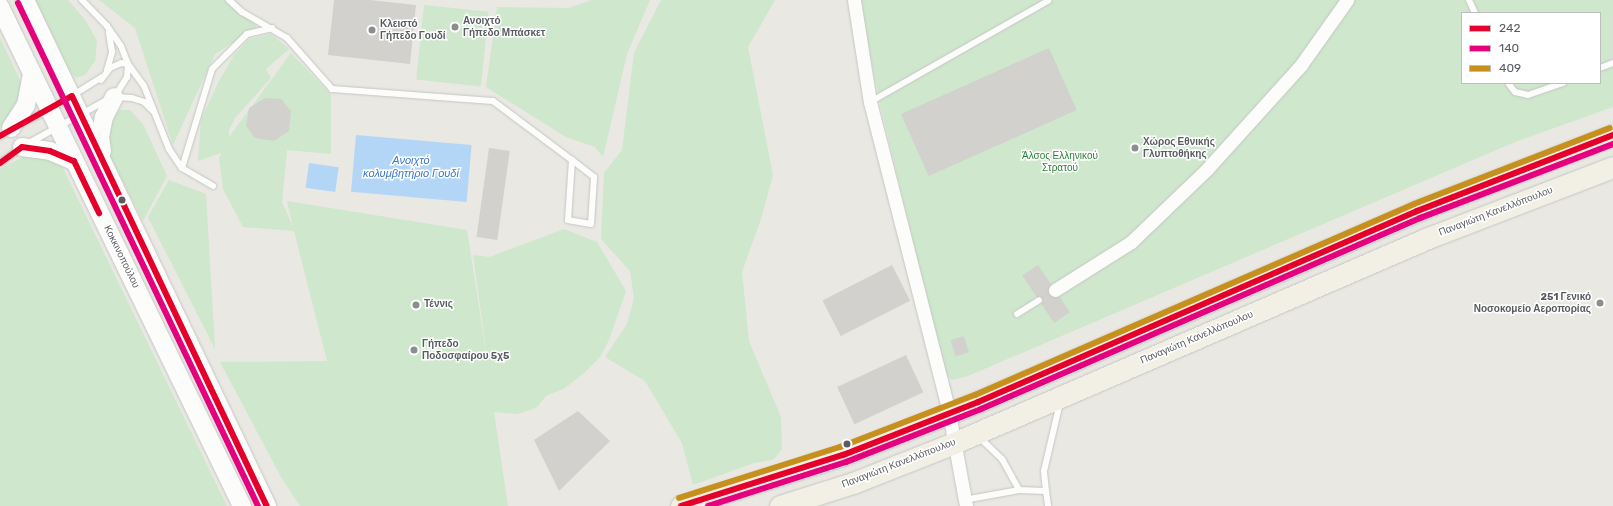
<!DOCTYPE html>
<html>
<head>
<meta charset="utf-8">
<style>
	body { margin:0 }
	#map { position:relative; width:1613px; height:506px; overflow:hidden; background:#e9e8e2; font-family:Rubik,sans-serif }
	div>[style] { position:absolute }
	.green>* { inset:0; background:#cfe7cd; transform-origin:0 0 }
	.water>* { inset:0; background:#b4d6f6; transform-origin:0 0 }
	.building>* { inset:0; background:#d2d1cd; transform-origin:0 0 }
	.roads { filter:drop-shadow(0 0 1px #c5c6c4) drop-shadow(0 0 1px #c5c6c4) }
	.lane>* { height:6px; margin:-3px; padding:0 3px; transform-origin:3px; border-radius:3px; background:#fcfcfb }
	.street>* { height:13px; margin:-6.5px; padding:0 6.5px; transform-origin:6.5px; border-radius:6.5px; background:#fcfcfb }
	.secondary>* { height:18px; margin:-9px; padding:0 9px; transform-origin:9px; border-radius:9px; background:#fcfcfb }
	.primary>* { height:21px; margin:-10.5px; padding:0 10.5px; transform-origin:10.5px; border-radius:10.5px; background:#f2f0e5 }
	.bus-1>* { height:6px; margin:-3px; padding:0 3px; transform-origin:3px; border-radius:3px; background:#e4002b }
	.bus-2>* { height:6px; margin:-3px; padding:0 3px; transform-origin:3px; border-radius:3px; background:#e5007d }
	.bus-3>* { height:6px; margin:-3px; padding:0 3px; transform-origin:3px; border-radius:3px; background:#c7901d }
	.dots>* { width:11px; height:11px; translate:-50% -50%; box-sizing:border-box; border:2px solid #fff; border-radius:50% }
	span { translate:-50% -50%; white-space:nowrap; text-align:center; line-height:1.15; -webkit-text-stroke:3px #fff; paint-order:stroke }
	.poi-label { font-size:10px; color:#585c61; font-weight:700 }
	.left { translate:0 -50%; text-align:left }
	.right { translate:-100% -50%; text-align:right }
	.park-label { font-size:10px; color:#2e8238 }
	.street-label { font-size:10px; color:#585c61 }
	.water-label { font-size:11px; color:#3a77c8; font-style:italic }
	.legend { position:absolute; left:1461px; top:12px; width:140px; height:72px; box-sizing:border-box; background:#fff; border:1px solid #bcbec0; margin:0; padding:5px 7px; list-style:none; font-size:12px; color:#585c61 }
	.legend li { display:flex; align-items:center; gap:8px; height:20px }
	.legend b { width:20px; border:1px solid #bcbec0 }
</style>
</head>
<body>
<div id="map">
	<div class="green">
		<div style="clip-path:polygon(31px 0,68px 0,86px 21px,97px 41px,95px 61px,85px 75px,76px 78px,65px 67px)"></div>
		<div style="clip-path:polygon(99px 0,233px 0,257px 27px,215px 54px,173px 145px,135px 28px)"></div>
		<div style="clip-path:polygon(592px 0,650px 0,627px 54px,603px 157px,595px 147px,566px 137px,486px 87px,497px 7px,568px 8px)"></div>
		<div style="clip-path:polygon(661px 0,775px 0,748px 47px,773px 175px,761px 219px,742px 272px,749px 341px,781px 417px,782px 449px,773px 460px,754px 463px,693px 485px,682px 443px,645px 381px,605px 357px,627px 324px,634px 298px,630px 271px,601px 239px,604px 173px,622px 150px,634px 53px)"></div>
		<div style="clip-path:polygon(evenodd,859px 0,1613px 0,1613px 107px,1515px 142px,968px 376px,952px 380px,947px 375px,934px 329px,880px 103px,859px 0,1462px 13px,1600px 13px,1600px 83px,1462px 83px,1462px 13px)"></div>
		<div style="left:424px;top:5px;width:65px;height:75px;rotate:6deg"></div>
		<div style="clip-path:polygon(271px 34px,289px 49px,266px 69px,271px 78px,235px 118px,229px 130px,229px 137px,291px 53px,331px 95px,331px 154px,287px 150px,282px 202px,293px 227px,287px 201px,467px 230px,489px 371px,473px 255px,489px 257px,564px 229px,597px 242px,626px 291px,609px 340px,600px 357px,584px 373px,565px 388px,546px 396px,536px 408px,517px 414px,494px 412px,508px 506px,300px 506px,281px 477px,220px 362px,327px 361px,294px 231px,243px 227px,223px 189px,219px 158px,221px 153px,198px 161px,201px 120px,218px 83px,234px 55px,249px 39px)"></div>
		<div style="clip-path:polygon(0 38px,20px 80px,23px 92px,9px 122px,0 128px)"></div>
		<div style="clip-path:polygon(119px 110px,130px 110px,143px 124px,167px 176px,143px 221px,110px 156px,108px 121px)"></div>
		<div style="clip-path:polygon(29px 154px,60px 162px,227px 506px,0 506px,0 169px)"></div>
		<div style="clip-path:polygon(169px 180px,206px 194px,215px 349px,148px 217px)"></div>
	</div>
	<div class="water">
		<div style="left:356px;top:135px;width:116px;height:57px;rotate:5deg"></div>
		<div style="left:309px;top:163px;width:30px;height:25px;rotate:8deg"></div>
	</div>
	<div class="building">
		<div style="clip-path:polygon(334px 0,370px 0,416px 5px,410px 64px,328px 55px)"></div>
		<div style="left:1049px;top:48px;width:68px;height:162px;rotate:66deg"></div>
		<div style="clip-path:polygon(265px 98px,281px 99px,291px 111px,289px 131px,274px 141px,255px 138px,246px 126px,249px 108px)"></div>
		<div style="left:489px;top:148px;width:21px;height:90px;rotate:8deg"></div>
		<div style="left:892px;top:265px;width:40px;height:78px;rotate:63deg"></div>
		<div style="left:1038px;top:265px;width:57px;height:19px;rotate:56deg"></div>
		<div style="left:964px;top:336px;width:17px;height:14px;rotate:73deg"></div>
		<div style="left:906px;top:355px;width:41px;height:76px;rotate:65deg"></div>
		<div style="clip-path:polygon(578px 411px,610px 441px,559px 491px,534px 440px)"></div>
	</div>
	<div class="roads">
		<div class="lane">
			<div style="left:82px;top:0;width:36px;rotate:46deg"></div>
			<div style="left:107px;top:26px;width:24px;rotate:55deg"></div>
			<div style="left:121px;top:46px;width:19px;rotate:69deg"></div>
			<div style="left:128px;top:64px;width:13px;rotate:94deg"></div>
			<div style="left:127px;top:77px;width:22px;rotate:122deg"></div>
			<div style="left:229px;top:0;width:18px;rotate:43deg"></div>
			<div style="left:242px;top:12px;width:52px;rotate:30deg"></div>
			<div style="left:287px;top:38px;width:68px;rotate:48.6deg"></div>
			<div style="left:332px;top:89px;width:161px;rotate:4.3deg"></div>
			<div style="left:493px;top:101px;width:99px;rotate:36.8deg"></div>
			<div style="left:572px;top:160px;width:60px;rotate:93.8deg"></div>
			<div style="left:568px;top:220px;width:23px;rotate:10deg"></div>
			<div style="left:591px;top:224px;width:47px;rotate:-86.3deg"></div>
			<div style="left:594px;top:177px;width:28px;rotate:-142deg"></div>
			<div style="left:1469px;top:0;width:14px;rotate:65deg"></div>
			<div style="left:1600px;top:68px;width:14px;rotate:-21deg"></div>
			<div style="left:107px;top:70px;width:19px;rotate:-74deg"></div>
			<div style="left:112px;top:52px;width:20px;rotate:-99deg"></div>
			<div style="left:101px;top:80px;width:15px;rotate:-53deg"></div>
			<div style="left:110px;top:68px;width:12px;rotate:-24deg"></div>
			<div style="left:121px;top:63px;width:7px;rotate:8deg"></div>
			<div style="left:128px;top:64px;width:27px;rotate:54deg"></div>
			<div style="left:144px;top:86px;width:68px;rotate:68.4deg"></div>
			<div style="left:169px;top:149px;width:23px;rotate:56deg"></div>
			<div style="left:182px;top:168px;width:36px;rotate:30deg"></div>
			<div style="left:1508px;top:83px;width:11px;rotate:52deg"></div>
			<div style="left:1515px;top:92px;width:13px;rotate:13deg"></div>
			<div style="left:1528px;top:95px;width:37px;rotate:-19deg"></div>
			<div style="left:116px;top:97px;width:16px;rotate:4deg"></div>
			<div style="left:132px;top:98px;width:13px;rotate:18deg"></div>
			<div style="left:144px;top:102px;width:13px;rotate:45deg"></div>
			<div style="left:870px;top:102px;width:205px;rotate:-29.6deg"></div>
			<div style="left:20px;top:124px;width:32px;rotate:-26deg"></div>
			<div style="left:49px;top:110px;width:62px;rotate:-31.9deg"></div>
			<div style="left:0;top:136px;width:12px;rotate:-35deg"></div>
			<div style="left:29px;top:143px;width:89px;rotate:-28.9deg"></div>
			<div style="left:0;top:163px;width:26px;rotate:-36deg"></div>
			<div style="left:182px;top:168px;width:103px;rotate:-73.1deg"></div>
			<div style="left:212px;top:69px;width:49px;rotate:-45deg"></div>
			<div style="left:247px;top:34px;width:26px;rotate:-13deg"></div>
			<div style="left:1017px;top:314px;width:26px;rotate:-32deg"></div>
			<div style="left:978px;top:436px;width:33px;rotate:44deg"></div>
			<div style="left:1002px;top:459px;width:35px;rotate:61deg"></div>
			<div style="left:1046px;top:491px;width:15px;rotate:82deg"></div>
			<div style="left:964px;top:500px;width:56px;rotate:-10.3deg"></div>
			<div style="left:1019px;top:490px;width:27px;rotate:2deg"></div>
			<div style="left:1046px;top:491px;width:20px;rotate:-96deg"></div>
			<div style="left:1044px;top:471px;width:70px;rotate:-76.8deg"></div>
		</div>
		<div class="street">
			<div style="left:854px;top:0;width:103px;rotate:81.1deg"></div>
			<div style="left:870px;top:102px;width:321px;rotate:75.7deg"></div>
			<div style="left:949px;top:413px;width:95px;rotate:79.6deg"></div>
			<div style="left:1055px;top:290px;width:90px;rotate:-32.3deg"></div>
			<div style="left:1131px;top:242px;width:105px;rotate:-43.8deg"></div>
			<div style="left:1207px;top:169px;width:140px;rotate:-47.9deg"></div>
			<div style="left:1301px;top:65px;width:80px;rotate:-54.7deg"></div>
		</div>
		<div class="secondary">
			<div style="left:25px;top:0;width:561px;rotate:64.44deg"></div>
			<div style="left:0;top:7px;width:555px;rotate:64.13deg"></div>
			<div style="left:11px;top:128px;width:27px;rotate:-57deg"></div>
			<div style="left:26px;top:105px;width:32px;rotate:-79deg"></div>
			<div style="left:22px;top:147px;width:28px;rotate:8deg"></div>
			<div style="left:50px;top:151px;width:26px;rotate:23deg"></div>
			<div style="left:102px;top:151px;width:14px;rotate:-98deg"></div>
			<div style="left:100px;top:137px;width:20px;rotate:-79deg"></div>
			<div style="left:104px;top:117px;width:22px;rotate:-63deg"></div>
		</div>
		<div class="primary">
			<div style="left:681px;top:506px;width:170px;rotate:-17.5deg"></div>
			<div style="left:843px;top:455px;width:145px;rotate:-21.4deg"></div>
			<div style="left:978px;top:402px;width:479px;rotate:-23.5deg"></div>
			<div style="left:1417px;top:211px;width:210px;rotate:-21.2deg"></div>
			<div style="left:780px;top:506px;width:77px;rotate:-17.5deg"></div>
			<div style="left:853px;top:483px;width:109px;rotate:-21.6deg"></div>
			<div style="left:954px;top:443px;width:516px;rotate:-23.39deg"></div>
			<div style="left:1428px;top:238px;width:198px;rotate:-21deg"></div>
		</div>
	</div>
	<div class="bus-1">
		<div style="left:0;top:136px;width:82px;rotate:-29.1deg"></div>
		<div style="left:72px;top:96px;width:454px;rotate:64.6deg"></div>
		<div style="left:0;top:163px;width:27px;rotate:-36deg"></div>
		<div style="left:22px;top:147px;width:28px;rotate:8deg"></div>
		<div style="left:50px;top:151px;width:26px;rotate:23deg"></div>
		<div style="left:74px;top:161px;width:58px;rotate:64.3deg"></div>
		<div style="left:681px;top:506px;width:170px;rotate:-17.5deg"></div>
		<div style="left:843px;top:455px;width:145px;rotate:-21.4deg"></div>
		<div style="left:978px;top:402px;width:479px;rotate:-23.5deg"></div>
		<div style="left:1417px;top:211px;width:210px;rotate:-21.2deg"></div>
	</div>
	<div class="bus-2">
		<div style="left:18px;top:3px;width:557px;rotate:64.49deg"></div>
		<div style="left:708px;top:506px;width:145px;rotate:-17.7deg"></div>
		<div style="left:846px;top:462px;width:145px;rotate:-21.4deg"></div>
		<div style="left:981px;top:409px;width:479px;rotate:-23.5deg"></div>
		<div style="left:1420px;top:218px;width:207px;rotate:-21deg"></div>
	</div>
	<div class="bus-3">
		<div style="left:679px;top:498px;width:169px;rotate:-17.6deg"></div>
		<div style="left:840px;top:447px;width:145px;rotate:-21.1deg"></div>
		<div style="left:975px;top:395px;width:479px;rotate:-23.5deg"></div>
		<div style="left:1414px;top:204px;width:210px;rotate:-21.2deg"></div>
	</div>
	<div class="dots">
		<div style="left:455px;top:27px;background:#8b8d8e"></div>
		<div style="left:372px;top:30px;background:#8b8d8e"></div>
		<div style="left:1135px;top:148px;background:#8b8d8e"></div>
		<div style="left:122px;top:200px;background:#585c61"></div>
		<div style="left:1600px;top:303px;background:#8b8d8e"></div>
		<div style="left:416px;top:305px;background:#8b8d8e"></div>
		<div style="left:414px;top:350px;background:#8b8d8e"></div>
		<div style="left:847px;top:444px;background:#585c61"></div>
	</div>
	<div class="poi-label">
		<span class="left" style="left:463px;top:27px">Ανοιχτό<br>Γήπεδο Μπάσκετ</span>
		<span class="left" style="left:380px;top:30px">Κλειστό<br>Γήπεδο Γουδί</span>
		<span class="left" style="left:1143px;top:148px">Χώρος Εθνικής<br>Γλυπτοθήκης</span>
		<span class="right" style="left:1591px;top:303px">251 Γενικό<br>Νοσοκομείο Αεροπορίας</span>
		<span class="left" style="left:424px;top:305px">Τέννις</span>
		<span class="left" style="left:422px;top:350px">Γήπεδο<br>Ποδοσφαίρου 5χ5</span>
	</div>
	<div class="park-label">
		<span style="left:1060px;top:162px">Άλσος Ελληνικού<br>Στρατού</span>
	</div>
	<div class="street-label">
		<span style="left:1496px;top:212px;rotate:-21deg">Παναγιώτη Κανελλόπουλου</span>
		<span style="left:121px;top:257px;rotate:64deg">Κοκκινοπούλου</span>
		<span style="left:1197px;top:338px;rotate:-23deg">Παναγιώτη Κανελλόπουλου</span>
		<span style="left:899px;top:464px;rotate:-21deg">Παναγιώτη Κανελλόπουλου</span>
	</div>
	<div class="water-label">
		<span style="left:411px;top:168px">Ανοιχτό<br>κολυμβητήριο Γουδί</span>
	</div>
	<ul class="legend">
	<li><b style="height:5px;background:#e4002b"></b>242</li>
	<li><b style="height:5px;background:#e5007d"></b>140</li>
	<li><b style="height:5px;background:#c7901d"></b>409</li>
	</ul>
</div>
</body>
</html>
